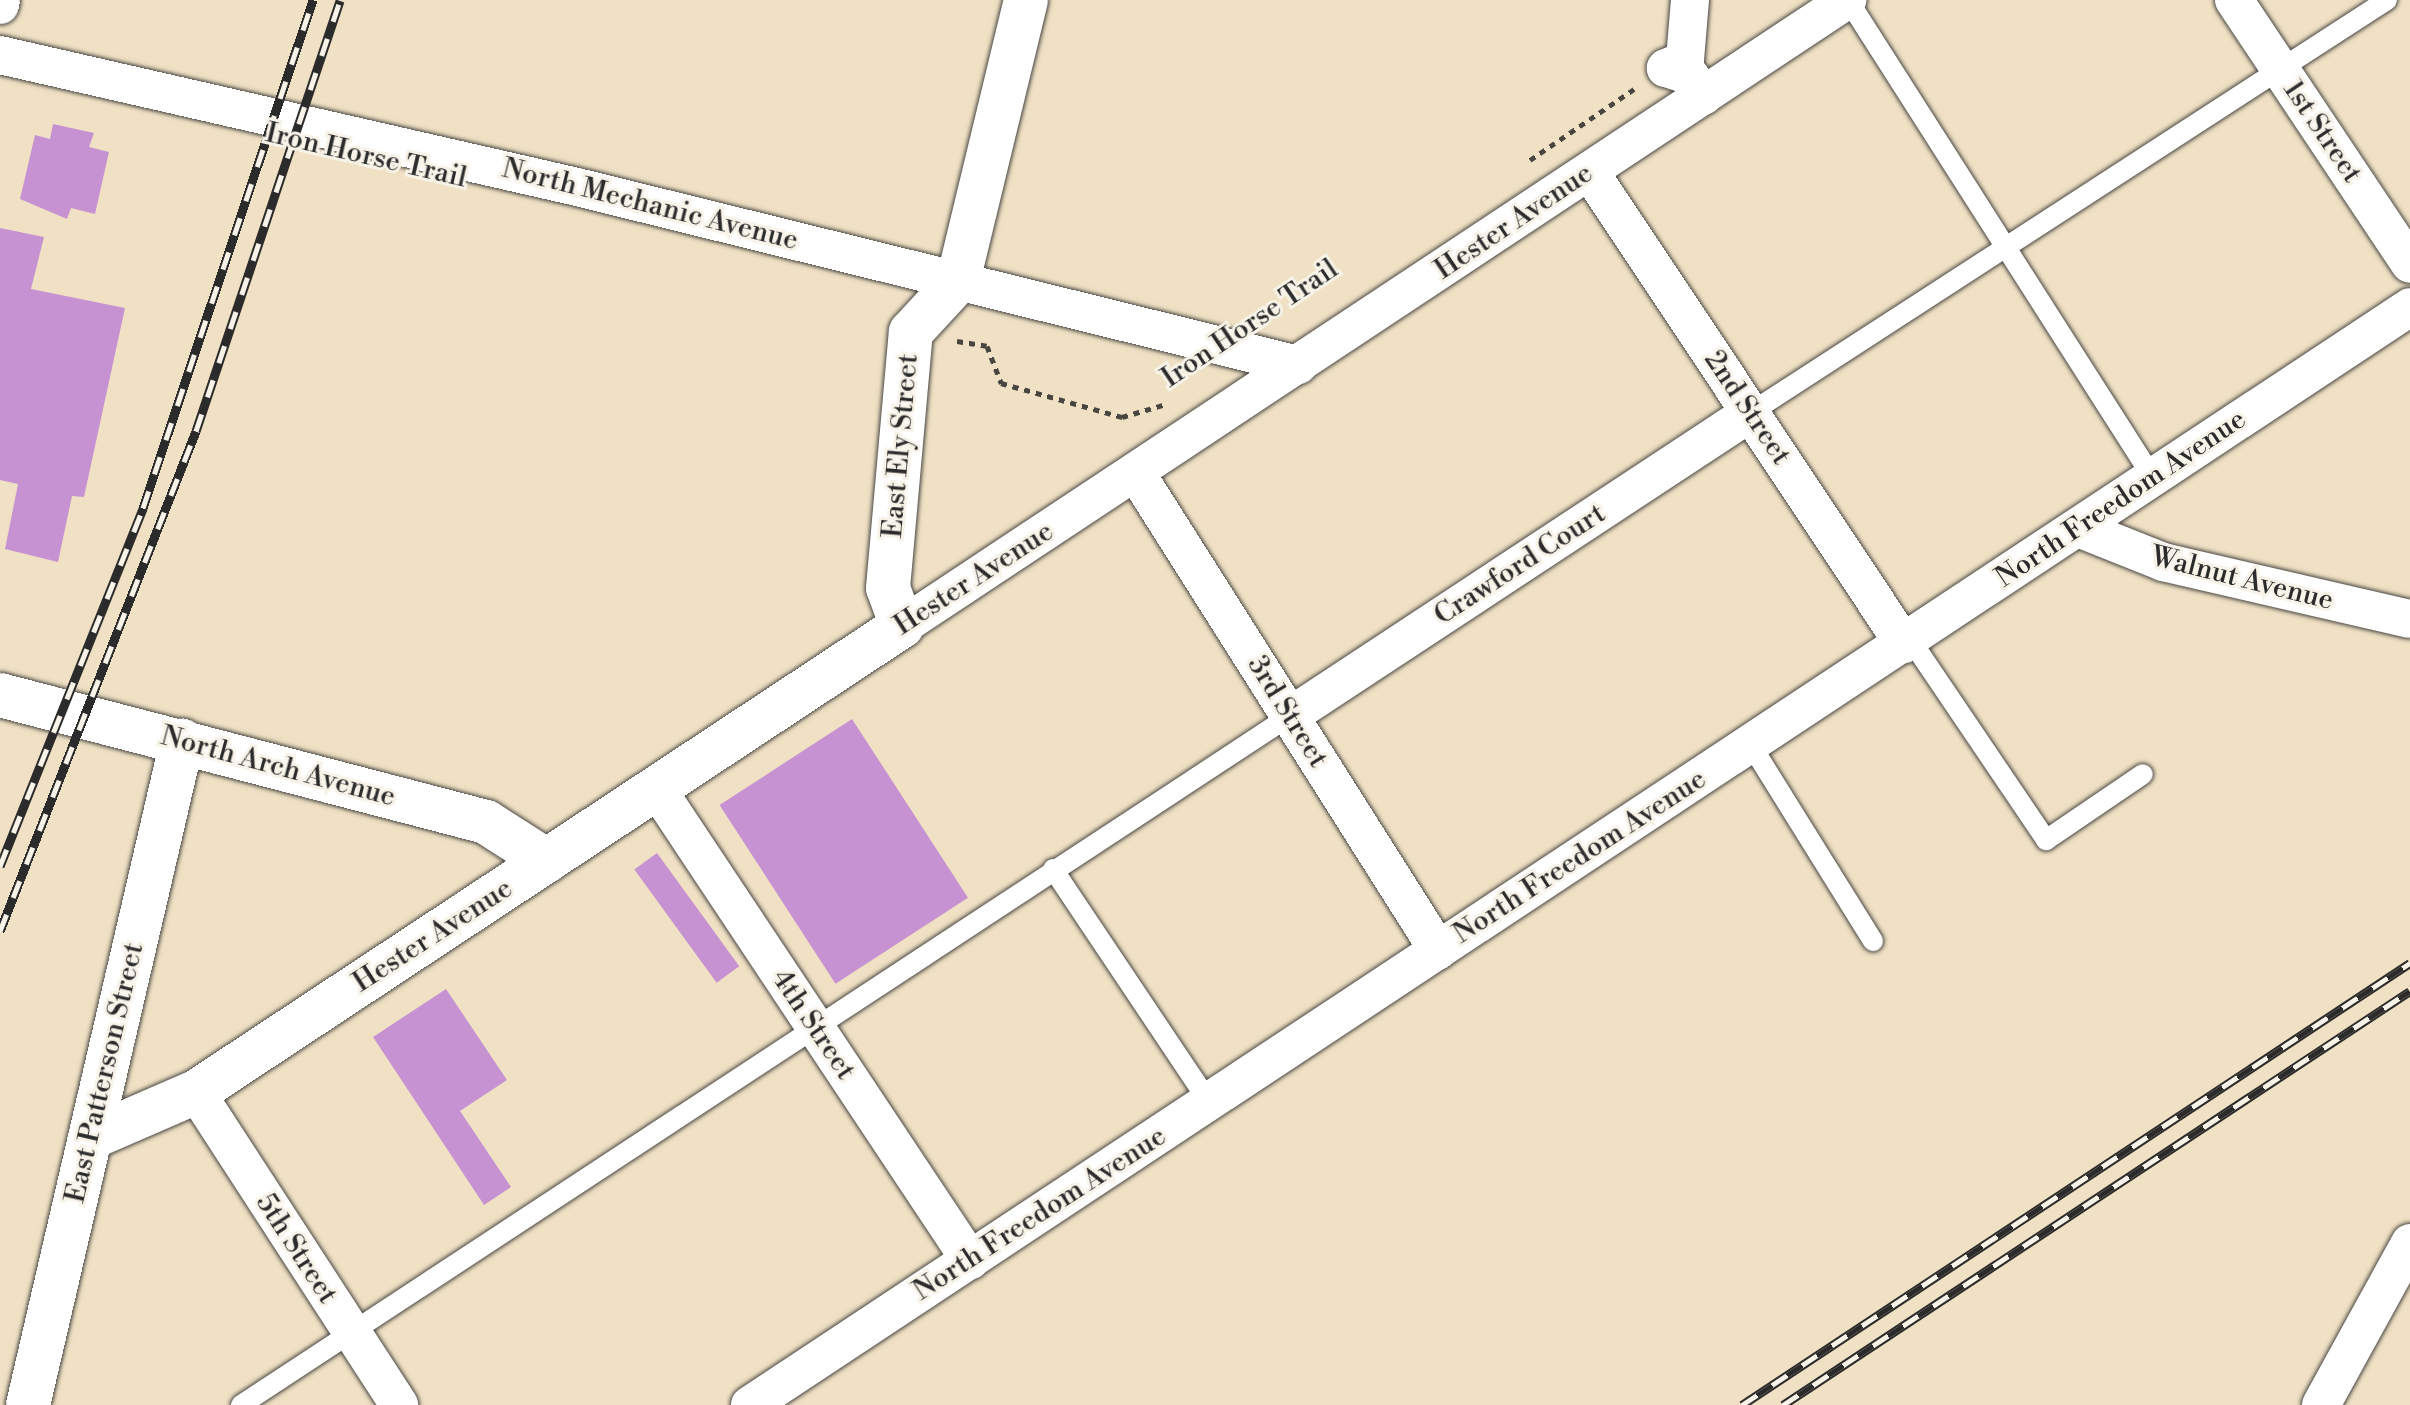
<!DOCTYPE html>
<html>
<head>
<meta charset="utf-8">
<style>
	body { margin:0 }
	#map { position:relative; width:2410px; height:1405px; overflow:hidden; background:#f0e1c4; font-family:"Libre Bodoni",serif }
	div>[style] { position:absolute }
	.building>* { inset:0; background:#c792d1; transform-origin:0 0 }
	.path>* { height:5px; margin-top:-2.5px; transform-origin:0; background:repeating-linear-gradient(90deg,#494642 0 6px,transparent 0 12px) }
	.roads { filter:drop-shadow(0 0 2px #494642) drop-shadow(0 0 2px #494642) }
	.service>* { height:20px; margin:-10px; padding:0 10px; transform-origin:10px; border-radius:10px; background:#fff }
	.minor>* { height:38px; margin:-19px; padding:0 19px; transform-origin:19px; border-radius:19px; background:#fff }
	.tertiary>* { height:44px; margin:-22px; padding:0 22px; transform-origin:22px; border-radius:22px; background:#fff }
	.rail>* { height:9px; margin-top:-4.5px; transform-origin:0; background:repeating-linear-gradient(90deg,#f7f3e8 0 18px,#2b2b2b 0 36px); box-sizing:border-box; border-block:2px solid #2b2b2b }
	span { translate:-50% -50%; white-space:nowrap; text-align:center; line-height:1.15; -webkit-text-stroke:6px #f7f3e8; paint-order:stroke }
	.street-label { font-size:28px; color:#2b2b2b }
</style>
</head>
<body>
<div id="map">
	<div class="building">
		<div style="clip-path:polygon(53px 124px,94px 133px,89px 147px,109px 152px,95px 214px,71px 208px,67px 219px,20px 199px,35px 135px,50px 139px)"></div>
		<div style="clip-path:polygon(0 228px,44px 237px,31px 289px,125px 308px,84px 497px,72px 496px,58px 562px,5px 549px,18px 484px,0 480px)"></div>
		<div style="left:852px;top:719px;width:213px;height:158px;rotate:57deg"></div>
		<div style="left:657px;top:853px;width:140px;height:28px;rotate:54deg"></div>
		<div style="clip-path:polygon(446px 989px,507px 1080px,460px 1111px,511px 1187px,484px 1205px,373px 1037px)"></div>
	</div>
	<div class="path">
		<div style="left:1530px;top:160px;width:126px;rotate:-34.3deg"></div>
		<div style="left:957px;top:341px;width:30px;rotate:9deg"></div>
		<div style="left:987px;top:346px;width:40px;rotate:69deg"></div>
		<div style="left:1001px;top:383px;width:126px;rotate:15.7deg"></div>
		<div style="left:1122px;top:417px;width:43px;rotate:-16.3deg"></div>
	</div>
	<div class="roads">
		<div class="service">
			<div style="left:1848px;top:0;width:567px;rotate:57.46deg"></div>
			<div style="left:1750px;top:413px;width:759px;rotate:-32.96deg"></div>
			<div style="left:1910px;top:639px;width:243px;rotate:55.9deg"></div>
			<div style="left:2046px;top:840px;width:117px;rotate:-34.2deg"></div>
			<div style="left:1751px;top:745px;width:231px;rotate:58.1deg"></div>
			<div style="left:1053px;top:869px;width:280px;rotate:56.2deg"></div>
			<div style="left:241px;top:1405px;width:1255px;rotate:-33.3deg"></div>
		</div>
		<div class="minor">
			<div style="left:1690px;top:0;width:60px;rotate:94.8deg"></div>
			<div style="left:1685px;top:60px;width:21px;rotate:157deg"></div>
			<div style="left:1666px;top:68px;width:25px;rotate:18deg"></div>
			<div style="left:1690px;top:76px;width:24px;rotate:55deg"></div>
			<div style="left:2234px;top:0;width:317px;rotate:56.3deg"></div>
			<div style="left:0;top:5px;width:5px;rotate:-79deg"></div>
			<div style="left:0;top:55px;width:588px;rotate:12.88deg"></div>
			<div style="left:573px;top:186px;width:747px;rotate:13.87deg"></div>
			<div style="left:1590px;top:172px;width:567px;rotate:56.37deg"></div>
			<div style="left:1136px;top:473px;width:565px;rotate:57.66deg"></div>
			<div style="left:2078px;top:528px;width:92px;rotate:21.8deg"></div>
			<div style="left:2163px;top:562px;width:253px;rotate:13deg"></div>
			<div style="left:902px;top:626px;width:1134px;rotate:-33.52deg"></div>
			<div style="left:1290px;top:716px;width:551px;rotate:-33.37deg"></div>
			<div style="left:657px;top:789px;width:566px;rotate:56.39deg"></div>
			<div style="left:196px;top:1092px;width:373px;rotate:57deg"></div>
			<div style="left:750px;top:1405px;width:1990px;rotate:-33.48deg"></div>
			<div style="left:2321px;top:1405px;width:185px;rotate:-61.2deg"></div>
		</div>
		<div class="tertiary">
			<div style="left:0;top:695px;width:502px;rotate:14.64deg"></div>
			<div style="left:486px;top:822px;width:72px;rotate:32.6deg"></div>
			<div style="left:90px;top:1138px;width:116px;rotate:-23.5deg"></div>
			<div style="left:196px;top:1092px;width:846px;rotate:-33.43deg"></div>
			<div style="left:902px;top:626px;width:40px;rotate:-110.2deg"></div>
			<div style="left:888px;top:588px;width:257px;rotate:-84.9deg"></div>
			<div style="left:911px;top:332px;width:69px;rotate:-47.3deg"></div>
			<div style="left:958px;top:281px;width:289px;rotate:-76.4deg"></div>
			<div style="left:28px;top:1405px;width:682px;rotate:-76.94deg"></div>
		</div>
	</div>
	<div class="rail">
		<div style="left:0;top:866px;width:386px;rotate:-68.2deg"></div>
		<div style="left:143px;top:508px;width:536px;rotate:-71.5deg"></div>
		<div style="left:0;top:931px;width:537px;rotate:-68.59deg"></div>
		<div style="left:196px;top:431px;width:454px;rotate:-71.5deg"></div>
		<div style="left:1742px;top:1405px;width:801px;rotate:-33.49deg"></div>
		<div style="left:1783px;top:1405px;width:751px;rotate:-33.44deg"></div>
	</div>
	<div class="street-label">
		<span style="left:2322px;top:132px;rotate:56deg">1st Street</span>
		<span style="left:366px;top:156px;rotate:13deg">Iron Horse Trail</span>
		<span style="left:650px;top:205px;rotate:14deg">North Mechanic Avenue</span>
		<span style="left:1514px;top:222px;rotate:-34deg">Hester Avenue</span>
		<span style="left:1250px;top:324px;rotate:-34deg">Iron Horse Trail</span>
		<span style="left:1747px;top:408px;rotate:56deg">2nd Street</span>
		<span style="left:901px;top:446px;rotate:-85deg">East Ely Street</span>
		<span style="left:2121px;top:499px;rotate:-34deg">North Freedom Avenue</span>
		<span style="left:1520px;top:565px;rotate:-33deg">Crawford Court</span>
		<span style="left:974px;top:579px;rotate:-33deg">Hester Avenue</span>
		<span style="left:2242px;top:579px;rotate:14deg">Walnut Avenue</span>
		<span style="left:1287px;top:712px;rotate:58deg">3rd Street</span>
		<span style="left:278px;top:767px;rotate:15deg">North Arch Avenue</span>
		<span style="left:1580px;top:857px;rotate:-33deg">North Freedom Avenue</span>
		<span style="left:433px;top:936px;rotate:-33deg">Hester Avenue</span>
		<span style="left:813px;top:1025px;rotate:56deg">4th Street</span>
		<span style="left:105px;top:1073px;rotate:-77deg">East Patterson Street</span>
		<span style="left:1040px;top:1214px;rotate:-33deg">North Freedom Avenue</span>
		<span style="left:296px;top:1249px;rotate:57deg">5th Street</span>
	</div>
</div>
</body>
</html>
